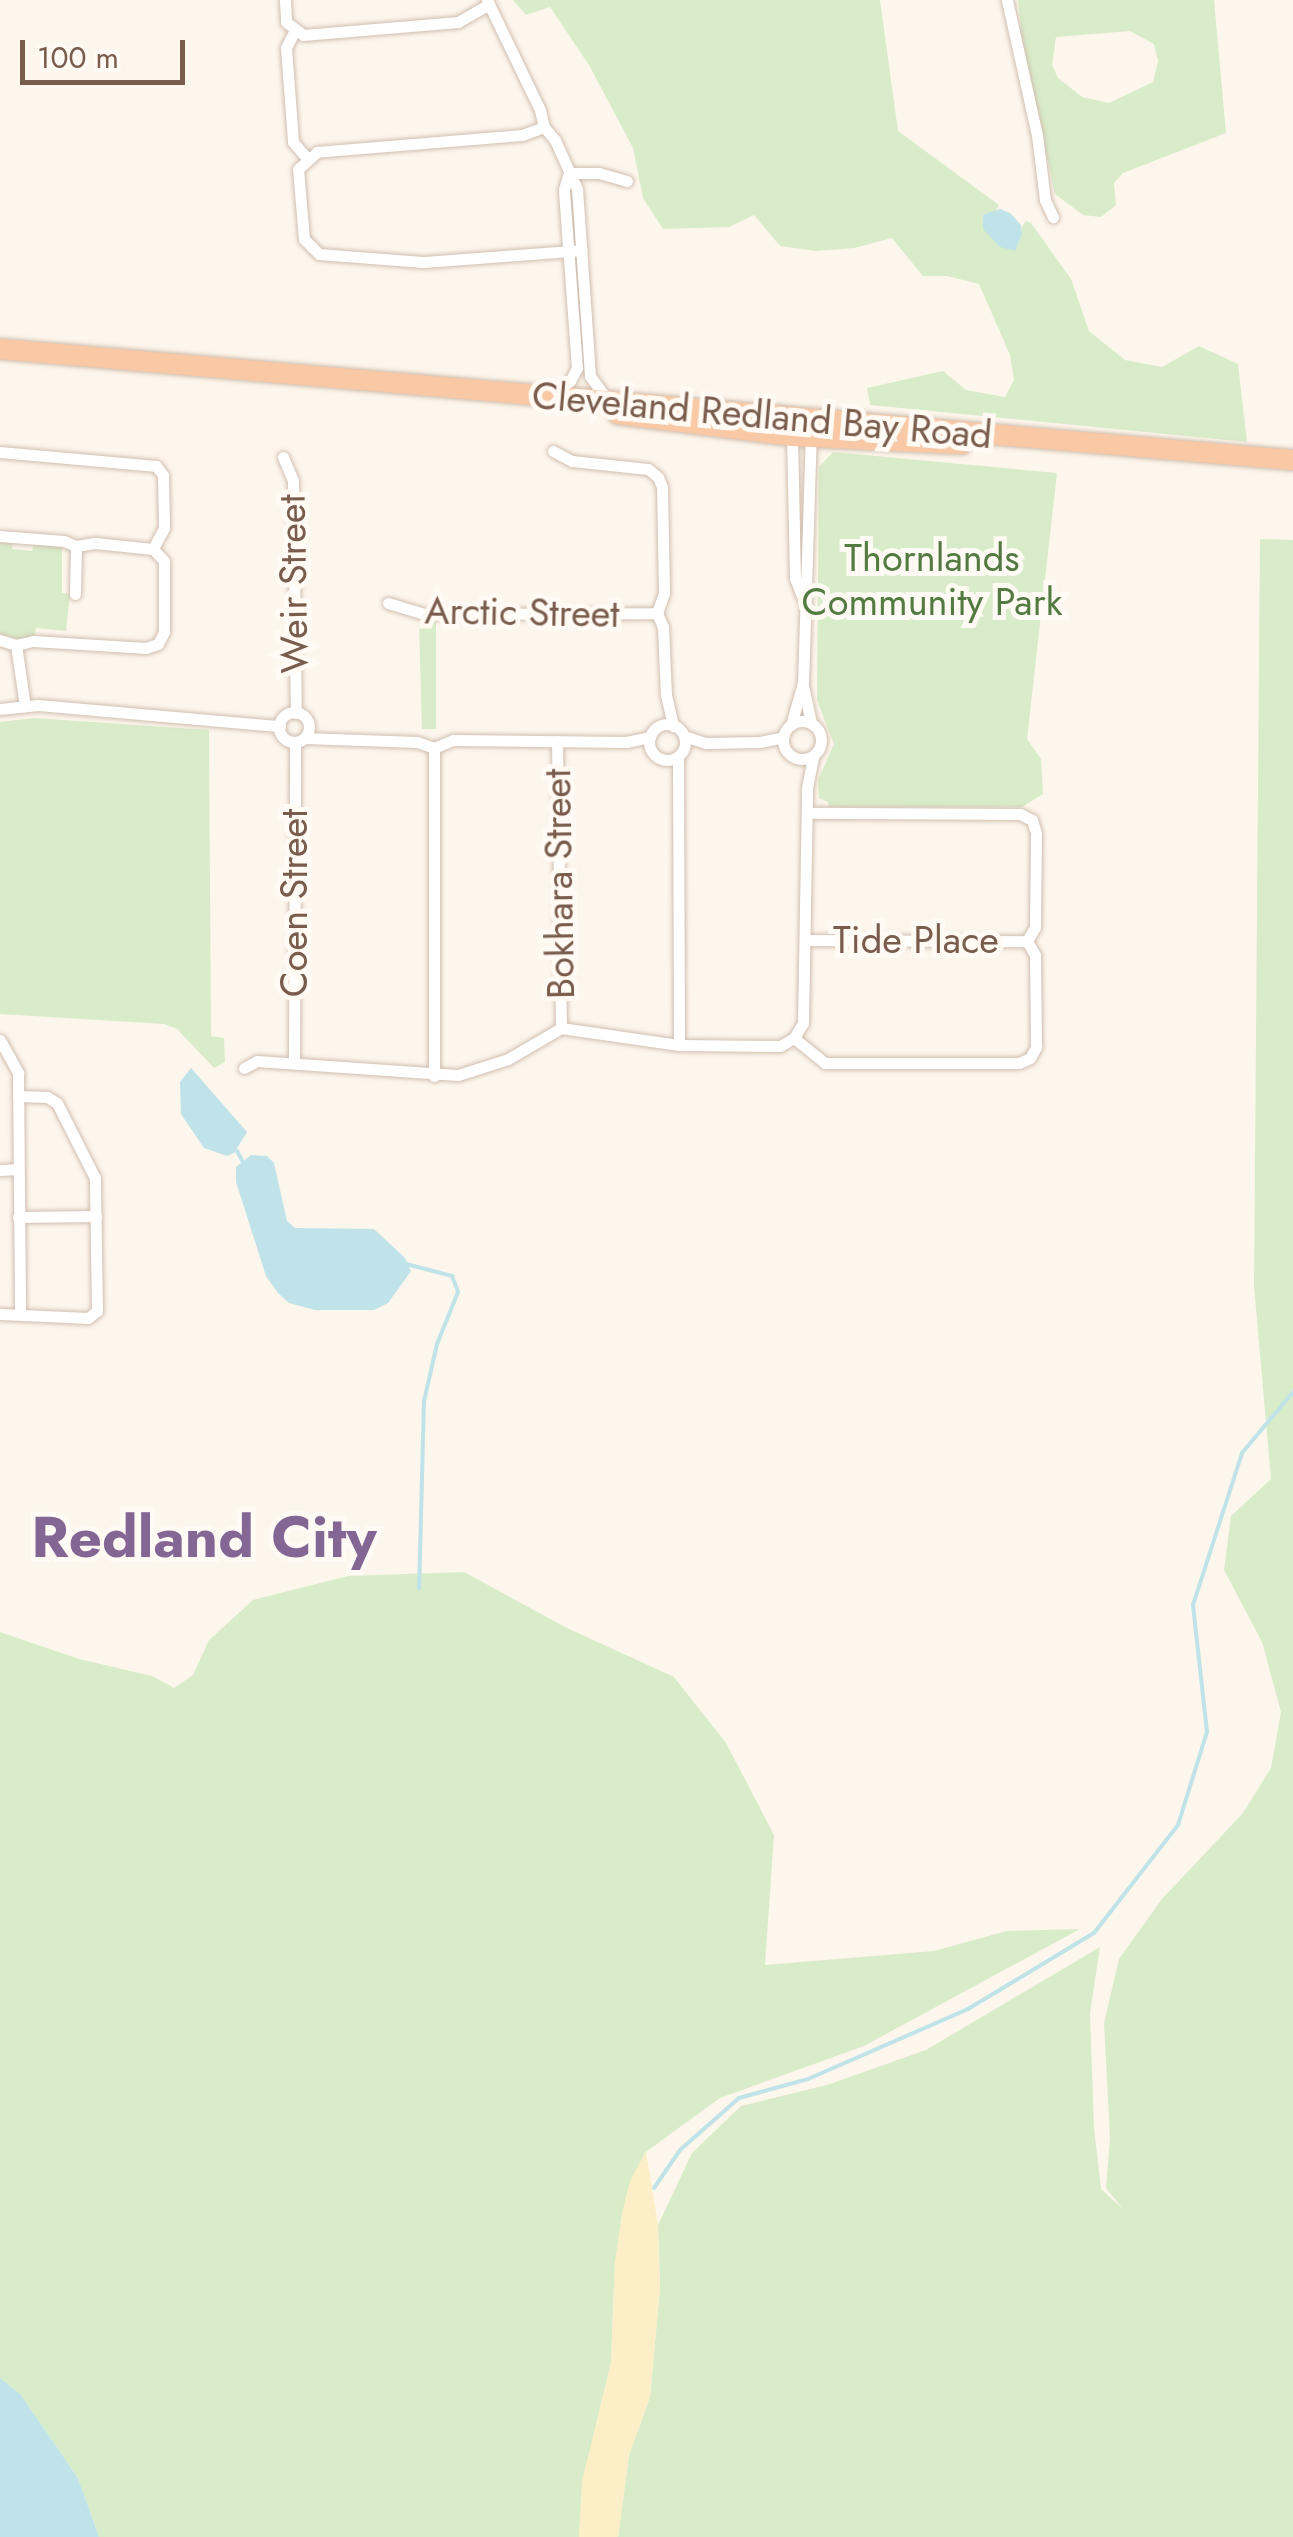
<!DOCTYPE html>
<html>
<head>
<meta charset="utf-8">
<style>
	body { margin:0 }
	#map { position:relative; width:1293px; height:2537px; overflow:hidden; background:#fdf6ec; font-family:Jost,sans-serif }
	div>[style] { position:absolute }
	.green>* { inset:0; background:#d8ecc9 }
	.sand>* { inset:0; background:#fcefc7 }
	.water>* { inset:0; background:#bfe3e8 }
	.stream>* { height:4px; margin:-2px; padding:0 2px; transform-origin:2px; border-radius:2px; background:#bfe3e8 }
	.roads { filter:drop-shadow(0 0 2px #d1beb0) drop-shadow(0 0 2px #d1beb0) }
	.minor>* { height:11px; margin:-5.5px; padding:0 5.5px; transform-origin:5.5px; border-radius:5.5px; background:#fff }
	.minor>.ring { margin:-5.5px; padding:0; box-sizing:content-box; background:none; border:11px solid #fff; border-radius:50% }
	.trunk>* { height:20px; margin:-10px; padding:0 10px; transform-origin:10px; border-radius:10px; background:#f9c8a4 }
	span { translate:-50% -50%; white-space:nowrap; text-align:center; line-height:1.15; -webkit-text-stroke:10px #fffaf3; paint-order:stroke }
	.street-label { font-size:38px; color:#7a5c4d }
	.park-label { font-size:38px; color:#537a41 }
	.town-label { font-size:58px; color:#846695; font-weight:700 }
	.scale { position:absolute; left:20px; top:40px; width:165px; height:45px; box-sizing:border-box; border:5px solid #7a5c4d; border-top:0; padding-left:12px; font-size:30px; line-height:35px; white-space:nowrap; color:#7a5c4d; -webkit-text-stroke:8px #fffaf3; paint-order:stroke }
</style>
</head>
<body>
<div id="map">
	<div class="green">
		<div style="clip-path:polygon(513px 0,880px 0,898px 131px,999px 205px,995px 213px,989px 213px,989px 232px,995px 242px,1019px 243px,1023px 225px,1026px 221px,1031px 223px,1071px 279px,1089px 331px,1125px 360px,1162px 367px,1199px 346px,1238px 364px,1247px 442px,870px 405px,867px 388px,943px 371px,966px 390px,1005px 397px,1014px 380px,1010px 355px,979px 284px,947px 276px,923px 276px,892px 238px,854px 248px,816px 251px,780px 246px,754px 215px,729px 227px,663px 229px,643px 198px,633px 148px,589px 65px,550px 7px,526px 15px)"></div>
		<div style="clip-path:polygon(evenodd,1018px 0,1214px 0,1226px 133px,1123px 173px,1114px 183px,1116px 205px,1101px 217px,1083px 215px,1055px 194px,1023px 46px,1018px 0,1130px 31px,1154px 44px,1158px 61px,1153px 82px,1109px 103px,1082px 97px,1058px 78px,1052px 65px,1056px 37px,1130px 31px)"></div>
		<div style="clip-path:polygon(833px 452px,1057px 473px,1027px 739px,1041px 759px,1043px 794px,1022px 807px,829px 807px,828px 802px,819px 798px,818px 780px,834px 744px,817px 700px,819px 467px)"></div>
		<div style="clip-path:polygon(1260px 539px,1293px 540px,1293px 2537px,618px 2537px,629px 2455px,650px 2397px,660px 2288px,658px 2225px,692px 2153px,741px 2106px,827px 2085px,926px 2050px,1100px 1947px,1090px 2013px,1094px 2128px,1101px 2189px,1123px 2209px,1106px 2188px,1110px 2138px,1104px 2023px,1119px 1959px,1162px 1899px,1243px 1813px,1271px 1768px,1281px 1712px,1262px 1642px,1224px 1570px,1231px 1516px,1271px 1479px,1254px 1286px)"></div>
		<div style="clip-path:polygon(13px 542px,12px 549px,32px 551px,34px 543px,62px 546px,62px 593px,70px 594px,66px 631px,36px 628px,34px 636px,20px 640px,0 634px,0 543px)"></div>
		<div style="clip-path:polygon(436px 622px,436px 729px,422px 729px,419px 623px)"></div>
		<div style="clip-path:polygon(34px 718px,209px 730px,211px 1036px,224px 1038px,225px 1062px,214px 1068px,177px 1029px,164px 1024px,0 1014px,0 722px)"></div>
		<div style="clip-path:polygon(464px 1572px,567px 1628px,674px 1677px,726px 1743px,774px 1835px,765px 1965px,934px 1951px,1007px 1931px,1080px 1929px,864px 2046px,720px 2098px,647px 2151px,631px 2180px,615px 2262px,611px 2363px,583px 2481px,579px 2537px,99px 2537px,78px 2478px,21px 2395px,0 2378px,0 1632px,79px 1659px,152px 1676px,174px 1688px,193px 1675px,209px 1640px,253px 1600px,348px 1576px)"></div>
	</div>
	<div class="sand">
		<div style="clip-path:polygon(646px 2151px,658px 2225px,660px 2288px,650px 2397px,629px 2455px,618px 2537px,579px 2537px,582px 2481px,611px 2363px,615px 2262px,622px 2213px,630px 2181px)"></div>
	</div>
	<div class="water">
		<div style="clip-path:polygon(1000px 209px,1010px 213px,1021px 225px,1022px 235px,1015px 251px,1000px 247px,983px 229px,983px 215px)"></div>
		<div style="clip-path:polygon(191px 1068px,247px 1132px,234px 1153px,227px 1156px,204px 1148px,181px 1114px,180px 1082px)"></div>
		<div style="clip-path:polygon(251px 1155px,267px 1156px,274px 1163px,287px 1221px,295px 1228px,374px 1229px,405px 1258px,411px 1271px,388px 1303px,374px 1310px,315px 1310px,289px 1303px,278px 1293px,266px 1276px,236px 1182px,236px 1167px)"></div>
		<div style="clip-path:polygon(0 2378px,21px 2395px,78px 2478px,99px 2537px,0 2537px)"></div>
	</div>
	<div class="stream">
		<div style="left:237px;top:1151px;width:15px;rotate:62deg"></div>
		<div style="left:406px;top:1264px;width:48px;rotate:14.6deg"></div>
		<div style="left:452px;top:1276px;width:17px;rotate:69deg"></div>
		<div style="left:458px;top:1292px;width:56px;rotate:112deg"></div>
		<div style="left:437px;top:1344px;width:58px;rotate:102.8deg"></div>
		<div style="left:424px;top:1401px;width:187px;rotate:91.5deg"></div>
		<div style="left:654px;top:2188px;width:46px;rotate:-55.6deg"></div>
		<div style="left:680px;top:2150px;width:79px;rotate:-41.4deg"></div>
		<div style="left:739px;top:2098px;width:72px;rotate:-15.4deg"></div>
		<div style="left:808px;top:2079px;width:175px;rotate:-23.6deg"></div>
		<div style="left:968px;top:2009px;width:147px;rotate:-31.1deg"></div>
		<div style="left:1094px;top:1933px;width:137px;rotate:-52.1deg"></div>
		<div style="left:1178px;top:1825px;width:97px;rotate:-72.7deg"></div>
		<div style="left:1207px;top:1732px;width:128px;rotate:-96.3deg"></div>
		<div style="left:1193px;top:1605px;width:160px;rotate:-72.1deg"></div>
		<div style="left:1242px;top:1453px;width:80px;rotate:-50.1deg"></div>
	</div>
	<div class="roads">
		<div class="minor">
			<div style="left:285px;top:0;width:22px;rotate:87deg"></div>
			<div style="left:286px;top:22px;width:21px;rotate:37deg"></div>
			<div style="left:303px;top:35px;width:156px;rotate:-4.8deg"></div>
			<div style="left:458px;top:22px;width:36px;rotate:-30deg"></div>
			<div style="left:487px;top:0;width:122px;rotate:64.3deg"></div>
			<div style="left:540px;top:110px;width:17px;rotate:77deg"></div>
			<div style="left:544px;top:127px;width:17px;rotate:50deg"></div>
			<div style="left:555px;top:140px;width:54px;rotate:65.8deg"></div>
			<div style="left:577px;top:189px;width:187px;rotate:86deg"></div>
			<div style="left:590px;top:376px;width:27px;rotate:54deg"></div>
			<div style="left:1007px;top:0;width:138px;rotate:77.5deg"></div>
			<div style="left:1037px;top:135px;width:65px;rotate:83deg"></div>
			<div style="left:1045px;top:200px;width:19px;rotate:65deg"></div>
			<div style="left:294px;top:32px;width:18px;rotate:117deg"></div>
			<div style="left:286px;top:48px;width:94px;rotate:85.7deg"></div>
			<div style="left:293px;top:142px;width:20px;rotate:49deg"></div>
			<div style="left:544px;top:127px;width:23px;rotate:160deg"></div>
			<div style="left:522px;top:135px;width:206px;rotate:175.3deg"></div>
			<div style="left:317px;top:152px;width:25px;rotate:138deg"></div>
			<div style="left:298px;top:169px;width:70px;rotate:85.1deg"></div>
			<div style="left:304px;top:239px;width:21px;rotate:45deg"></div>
			<div style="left:319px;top:254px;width:104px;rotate:4.4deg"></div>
			<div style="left:423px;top:262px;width:159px;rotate:-4.3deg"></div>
			<div style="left:569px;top:173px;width:30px"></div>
			<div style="left:599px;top:173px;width:29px;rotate:16deg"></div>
			<div style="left:552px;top:394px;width:22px;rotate:-36deg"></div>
			<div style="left:570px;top:381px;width:15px;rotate:-62deg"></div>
			<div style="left:577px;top:368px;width:179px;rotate:-94.2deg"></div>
			<div style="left:564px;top:189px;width:17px;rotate:-73deg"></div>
			<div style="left:792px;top:435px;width:143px;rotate:88.8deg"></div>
			<div style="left:795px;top:578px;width:22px;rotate:69deg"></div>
			<div style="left:553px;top:451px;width:21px;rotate:28deg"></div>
			<div style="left:572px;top:461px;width:76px;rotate:6deg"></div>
			<div style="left:648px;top:469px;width:13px;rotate:39deg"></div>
			<div style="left:658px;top:477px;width:11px;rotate:68deg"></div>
			<div style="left:662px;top:487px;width:106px;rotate:88.9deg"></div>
			<div style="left:664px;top:593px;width:21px;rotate:109deg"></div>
			<div style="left:657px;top:613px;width:15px;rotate:67deg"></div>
			<div style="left:663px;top:627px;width:68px;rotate:87.5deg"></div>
			<div style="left:666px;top:695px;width:32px;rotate:77deg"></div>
			<div style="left:0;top:452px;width:157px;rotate:5.1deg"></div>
			<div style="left:156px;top:466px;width:11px;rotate:52deg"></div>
			<div style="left:163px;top:475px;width:53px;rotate:88.9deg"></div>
			<div style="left:164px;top:528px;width:24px;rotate:118deg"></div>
			<div style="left:283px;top:457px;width:26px;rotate:67deg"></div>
			<div style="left:293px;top:481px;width:232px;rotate:89.3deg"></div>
			<div style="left:0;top:536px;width:64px;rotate:4.5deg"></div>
			<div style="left:64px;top:541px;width:13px;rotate:23deg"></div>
			<div style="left:76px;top:546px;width:19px;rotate:-9deg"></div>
			<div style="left:95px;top:543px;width:58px;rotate:5.9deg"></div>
			<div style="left:153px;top:549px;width:16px;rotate:47deg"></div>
			<div style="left:164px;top:561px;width:71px;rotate:90deg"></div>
			<div style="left:164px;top:632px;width:13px;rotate:117deg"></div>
			<div style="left:158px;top:644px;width:13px;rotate:162deg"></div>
			<div style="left:146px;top:648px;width:113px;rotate:-176.5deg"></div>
			<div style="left:33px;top:641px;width:17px;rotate:167deg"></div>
			<div style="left:16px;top:645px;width:17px;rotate:-163deg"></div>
			<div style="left:75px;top:594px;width:48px;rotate:-88.8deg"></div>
			<div style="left:388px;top:603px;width:38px;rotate:17deg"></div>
			<div style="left:424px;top:614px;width:233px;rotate:-0.2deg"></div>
			<div style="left:16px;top:645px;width:62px;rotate:81.6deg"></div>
			<div style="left:0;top:709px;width:38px;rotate:-6deg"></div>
			<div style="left:38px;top:705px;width:243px;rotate:5deg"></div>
			<div class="ring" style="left:279px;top:712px;width:19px;height:19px"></div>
			<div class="ring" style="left:783px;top:721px;width:27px;height:27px"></div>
			<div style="left:811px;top:723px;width:40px;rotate:-102deg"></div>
			<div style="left:803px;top:684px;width:251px;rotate:-88.2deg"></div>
			<div class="ring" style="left:649px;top:724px;width:25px;height:25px"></div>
			<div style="left:791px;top:725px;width:41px;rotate:-74.2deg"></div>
			<div style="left:684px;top:736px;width:23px;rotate:18deg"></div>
			<div style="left:706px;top:743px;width:54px;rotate:-1.1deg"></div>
			<div style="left:760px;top:742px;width:24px;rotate:-12deg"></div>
			<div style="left:304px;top:738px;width:113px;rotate:2deg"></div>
			<div style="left:417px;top:742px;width:18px;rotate:19deg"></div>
			<div style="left:434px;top:748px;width:21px;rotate:-23deg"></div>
			<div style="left:453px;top:740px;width:173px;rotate:0.7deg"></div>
			<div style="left:626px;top:742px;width:25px;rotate:-12deg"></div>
			<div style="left:557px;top:741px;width:287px;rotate:89.2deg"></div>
			<div style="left:434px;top:748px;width:328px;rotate:90deg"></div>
			<div style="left:678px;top:757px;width:288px;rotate:89.8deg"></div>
			<div style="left:805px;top:940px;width:222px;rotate:0.3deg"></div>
			<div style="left:794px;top:1038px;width:40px;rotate:39deg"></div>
			<div style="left:825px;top:1063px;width:194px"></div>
			<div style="left:1019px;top:1063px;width:12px;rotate:-24deg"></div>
			<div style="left:1030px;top:1058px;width:13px;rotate:-61deg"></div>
			<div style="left:1036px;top:1047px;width:92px;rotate:-90.6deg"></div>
			<div style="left:1035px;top:955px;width:16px;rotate:-120deg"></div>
			<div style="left:1027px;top:941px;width:16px;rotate:-60deg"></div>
			<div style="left:1035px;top:927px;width:94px;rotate:-89.4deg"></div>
			<div style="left:1036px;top:833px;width:14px;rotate:-107deg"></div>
			<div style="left:1032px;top:820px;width:13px;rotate:-153deg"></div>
			<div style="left:1020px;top:814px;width:213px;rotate:-179.7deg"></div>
			<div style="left:0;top:1040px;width:38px;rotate:61deg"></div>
			<div style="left:18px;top:1073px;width:241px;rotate:89.5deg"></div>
			<div style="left:294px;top:1063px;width:321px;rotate:-89.8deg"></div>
			<div style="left:244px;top:1068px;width:15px;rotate:-28deg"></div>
			<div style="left:257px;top:1061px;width:201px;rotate:4deg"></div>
			<div style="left:458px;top:1075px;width:52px;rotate:-17.7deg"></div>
			<div style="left:508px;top:1059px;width:61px;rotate:-30.3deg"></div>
			<div style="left:561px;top:1028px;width:119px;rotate:8.2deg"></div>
			<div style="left:679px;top:1045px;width:101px;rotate:0.6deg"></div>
			<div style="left:780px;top:1046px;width:16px;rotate:-30deg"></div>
			<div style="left:794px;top:1038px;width:17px;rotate:-59deg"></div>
			<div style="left:803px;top:1023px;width:235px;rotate:-89deg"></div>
			<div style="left:807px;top:788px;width:32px;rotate:-79deg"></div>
			<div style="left:0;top:1170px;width:18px;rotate:-3deg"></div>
			<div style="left:18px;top:1217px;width:78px;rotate:-0.7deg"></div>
			<div style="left:0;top:1314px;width:88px;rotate:2.6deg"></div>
			<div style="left:88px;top:1318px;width:11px;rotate:-38deg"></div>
			<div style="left:97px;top:1311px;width:133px;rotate:-90.9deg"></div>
			<div style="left:95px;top:1178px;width:84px;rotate:-116.9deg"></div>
			<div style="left:57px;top:1103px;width:12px;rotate:-149deg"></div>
			<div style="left:47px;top:1097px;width:29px;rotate:-178deg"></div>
		</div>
		<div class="trunk">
			<div style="left:0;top:349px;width:1298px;rotate:4.91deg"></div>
			<div style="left:618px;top:414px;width:175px;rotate:7.2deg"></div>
			<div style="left:792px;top:436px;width:170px;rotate:2.7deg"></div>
		</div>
	</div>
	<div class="street-label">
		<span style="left:762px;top:415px;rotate:5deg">Cleveland Redland Bay Road</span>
		<span style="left:293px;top:584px;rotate:-91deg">Weir Street</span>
		<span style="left:522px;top:612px;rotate:1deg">Arctic Street</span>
		<span style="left:559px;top:884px;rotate:-91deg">Bokhara Street</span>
		<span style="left:294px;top:903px;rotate:-90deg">Coen Street</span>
		<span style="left:916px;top:940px">Tide Place</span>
	</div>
	<div class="park-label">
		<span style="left:932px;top:580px">Thornlands<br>Community Park</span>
	</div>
	<div class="town-label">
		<span style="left:204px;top:1537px">Redland City</span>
	</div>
	<div class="scale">100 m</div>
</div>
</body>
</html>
